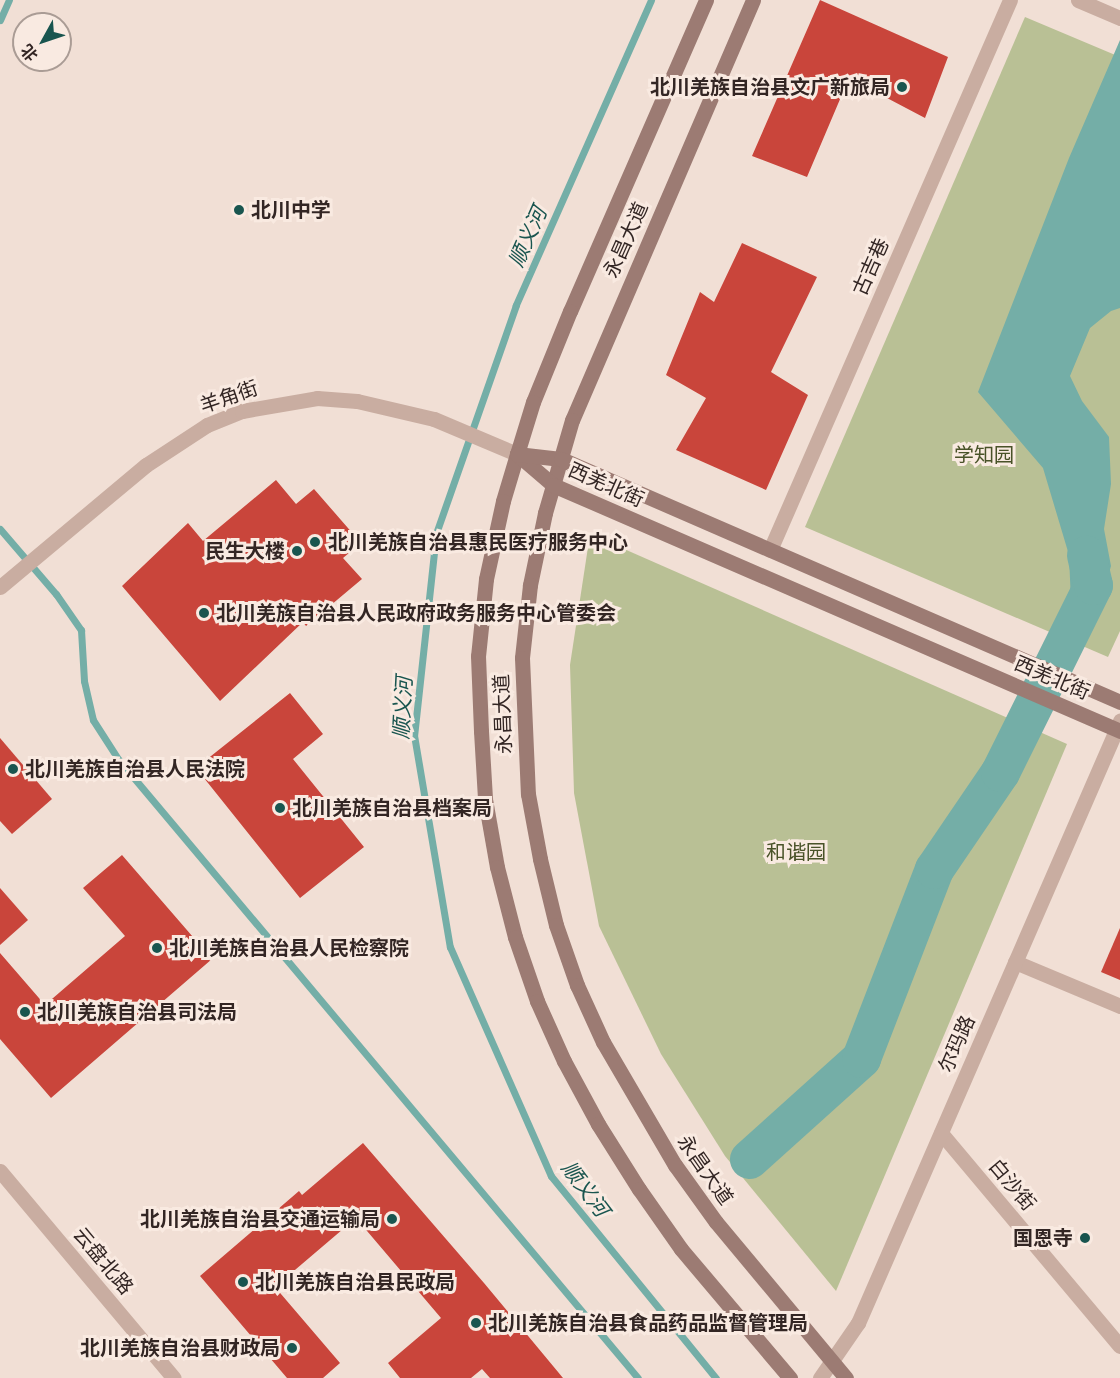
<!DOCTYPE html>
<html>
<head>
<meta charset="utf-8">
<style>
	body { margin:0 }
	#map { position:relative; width:1120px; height:1378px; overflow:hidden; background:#f1dfd5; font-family:Karla,"Noto Sans SC",sans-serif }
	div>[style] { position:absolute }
	.green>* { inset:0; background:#b9c095 }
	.water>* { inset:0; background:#74aea7 }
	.stream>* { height:7px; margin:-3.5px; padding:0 3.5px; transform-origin:3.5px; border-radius:3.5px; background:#74aea7 }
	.river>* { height:39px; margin:-19.5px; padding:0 19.5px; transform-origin:19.5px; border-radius:19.5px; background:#74aea7 }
	.building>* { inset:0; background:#c9453b }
	.minor>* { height:15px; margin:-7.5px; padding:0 7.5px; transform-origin:7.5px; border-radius:7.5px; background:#c9ada1 }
	.tertiary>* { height:15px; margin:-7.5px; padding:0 7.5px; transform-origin:7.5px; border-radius:7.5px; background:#c9ada1 }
	.secondary>* { height:15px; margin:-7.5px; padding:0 7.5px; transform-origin:7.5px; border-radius:7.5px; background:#9c7b73 }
	.dots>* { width:16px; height:16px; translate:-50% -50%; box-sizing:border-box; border:3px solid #f9eae1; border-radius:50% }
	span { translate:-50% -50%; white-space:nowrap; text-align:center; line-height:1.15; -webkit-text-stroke:6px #f9eae1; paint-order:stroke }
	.poi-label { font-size:20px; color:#332624; font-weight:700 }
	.right { translate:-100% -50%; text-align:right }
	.left { translate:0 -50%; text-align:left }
	.street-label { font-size:20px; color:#332624 }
	.park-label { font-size:20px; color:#495228 }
	.water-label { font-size:21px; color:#19554f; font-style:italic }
	.north { position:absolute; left:12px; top:12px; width:60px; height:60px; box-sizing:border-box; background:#f9eae1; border:2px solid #aa9c95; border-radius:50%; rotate:230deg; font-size:16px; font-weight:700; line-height:24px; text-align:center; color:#332624 }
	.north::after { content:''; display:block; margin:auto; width:21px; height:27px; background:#19554f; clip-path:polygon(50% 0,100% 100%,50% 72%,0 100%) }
</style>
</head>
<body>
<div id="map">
	<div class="green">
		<div style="clip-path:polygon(1025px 17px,1120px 57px,1120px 631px,1108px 657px,805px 527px)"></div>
		<div style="clip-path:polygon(590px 534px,1067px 744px,836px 1291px,725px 1156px,661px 1054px,599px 926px,574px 793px,570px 665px)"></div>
	</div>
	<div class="water">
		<div style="clip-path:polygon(1120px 40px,1120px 308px,1111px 311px,1090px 328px,1070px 376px,1082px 401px,1109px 437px,1111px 484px,1104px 529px,1111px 566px,1099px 608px,1071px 603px,1069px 555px,1043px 468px,978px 392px,1069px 158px)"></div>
	</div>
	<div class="stream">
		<div style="left:651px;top:0;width:334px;rotate:113.9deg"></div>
		<div style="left:516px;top:305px;width:243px;rotate:109.3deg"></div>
		<div style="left:436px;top:534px;width:202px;rotate:96.2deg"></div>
		<div style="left:414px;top:735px;width:215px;rotate:80.4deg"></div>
		<div style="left:450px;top:947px;width:250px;rotate:66.2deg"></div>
		<div style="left:551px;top:1176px;width:261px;rotate:50.8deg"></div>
		<div style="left:0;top:20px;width:22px;rotate:-66deg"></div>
		<div style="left:0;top:529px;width:86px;rotate:49.3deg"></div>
		<div style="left:56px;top:594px;width:44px;rotate:55.2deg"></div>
		<div style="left:81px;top:630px;width:51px;rotate:86.6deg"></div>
		<div style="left:84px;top:681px;width:40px;rotate:77deg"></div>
		<div style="left:93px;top:720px;width:46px;rotate:57.3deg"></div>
		<div style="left:118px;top:759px;width:808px;rotate:49.97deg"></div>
	</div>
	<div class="river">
		<div style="left:749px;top:1159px;width:151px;rotate:-42deg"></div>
		<div style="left:861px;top:1058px;width:203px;rotate:-68.9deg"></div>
		<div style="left:934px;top:869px;width:117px;rotate:-55.8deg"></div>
		<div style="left:1000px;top:772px;width:209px;rotate:-63.6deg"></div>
		<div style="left:1093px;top:585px;width:31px;rotate:-103deg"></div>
	</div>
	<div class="building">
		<div style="clip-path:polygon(820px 0,948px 57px,925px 118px,849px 78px,807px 177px,752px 156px)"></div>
		<div style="clip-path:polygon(742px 243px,817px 277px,771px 372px,808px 395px,766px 490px,676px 450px,706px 398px,666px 375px,700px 292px,714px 302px)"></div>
		<div style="clip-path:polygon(276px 480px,296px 504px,314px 489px,361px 543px,343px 558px,362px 579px,306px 626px,303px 622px,220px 701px,122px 586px,188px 523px,203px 541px)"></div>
		<div style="clip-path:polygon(290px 693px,323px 734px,293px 759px,364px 847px,300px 898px,196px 768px)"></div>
		<div style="clip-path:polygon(0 738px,52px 799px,12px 834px,0 821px)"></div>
		<div style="clip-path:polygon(122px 855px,212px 959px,51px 1098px,0 1039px,0 953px,45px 1005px,125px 936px,83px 888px)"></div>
		<div style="clip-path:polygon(0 888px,28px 920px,0 945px)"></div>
		<div style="clip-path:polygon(1120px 928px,1120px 980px,1101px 972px)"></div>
		<div style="clip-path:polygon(363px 1143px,484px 1283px,563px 1378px,490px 1378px,482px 1369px,471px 1378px,400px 1378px,388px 1363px,441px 1318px,356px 1218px,275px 1287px,340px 1363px,323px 1378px,287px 1378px,200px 1276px,299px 1191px,302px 1195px)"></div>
	</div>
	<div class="minor">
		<div style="left:770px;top:550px;width:600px;rotate:-66.43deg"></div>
		<div style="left:1015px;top:962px;width:114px;rotate:22.7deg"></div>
		<div style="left:941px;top:1133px;width:278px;rotate:50deg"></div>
	</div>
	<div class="tertiary">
		<div style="left:1078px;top:0;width:46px;rotate:23.2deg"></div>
		<div style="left:0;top:587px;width:190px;rotate:-39.9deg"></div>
		<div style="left:146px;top:465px;width:73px;rotate:-33.3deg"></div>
		<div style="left:207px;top:425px;width:38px;rotate:-22deg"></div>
		<div style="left:242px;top:411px;width:76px;rotate:-9.8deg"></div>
		<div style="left:317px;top:398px;width:40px;rotate:4.3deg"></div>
		<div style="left:357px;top:401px;width:79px;rotate:13.2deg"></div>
		<div style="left:434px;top:419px;width:90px;rotate:22.9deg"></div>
		<div style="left:0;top:1171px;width:270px;rotate:50deg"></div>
		<div style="left:820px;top:1378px;width:67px;rotate:-55.4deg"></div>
		<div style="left:858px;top:1323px;width:657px;rotate:-66.48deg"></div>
	</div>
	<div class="secondary">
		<div style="left:706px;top:0;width:339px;rotate:113.6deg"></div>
		<div style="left:570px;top:311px;width:98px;rotate:112.1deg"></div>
		<div style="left:533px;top:402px;width:54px;rotate:107.1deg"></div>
		<div style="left:517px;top:454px;width:49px;rotate:106.6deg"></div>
		<div style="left:503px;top:501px;width:80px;rotate:102.3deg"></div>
		<div style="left:486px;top:579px;width:77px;rotate:95.9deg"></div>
		<div style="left:478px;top:656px;width:75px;rotate:87.7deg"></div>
		<div style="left:481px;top:731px;width:68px;rotate:86.6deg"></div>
		<div style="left:485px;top:799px;width:69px;rotate:80deg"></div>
		<div style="left:497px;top:867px;width:72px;rotate:75.6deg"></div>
		<div style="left:515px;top:937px;width:68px;rotate:71deg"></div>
		<div style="left:537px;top:1001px;width:66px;rotate:65.8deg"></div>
		<div style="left:564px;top:1061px;width:72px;rotate:61.6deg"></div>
		<div style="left:598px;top:1124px;width:77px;rotate:57.8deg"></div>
		<div style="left:639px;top:1189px;width:73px;rotate:55deg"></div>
		<div style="left:681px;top:1249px;width:169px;rotate:49.8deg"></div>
		<div style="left:753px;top:0;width:457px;rotate:113.3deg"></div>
		<div style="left:572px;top:420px;width:97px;rotate:106.2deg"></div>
		<div style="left:545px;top:513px;width:74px;rotate:101.8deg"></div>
		<div style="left:530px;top:585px;width:73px;rotate:96.3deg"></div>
		<div style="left:522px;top:658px;width:136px;rotate:87.5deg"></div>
		<div style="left:528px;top:794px;width:66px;rotate:79.5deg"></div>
		<div style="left:540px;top:859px;width:68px;rotate:76.4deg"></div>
		<div style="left:556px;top:925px;width:64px;rotate:70.7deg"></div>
		<div style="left:577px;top:985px;width:63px;rotate:65.5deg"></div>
		<div style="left:603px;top:1042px;width:143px;rotate:59.7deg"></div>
		<div style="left:675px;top:1165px;width:70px;rotate:54.3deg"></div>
		<div style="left:716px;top:1222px;width:203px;rotate:50.2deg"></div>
		<div style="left:517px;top:454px;width:48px;rotate:40.7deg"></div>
		<div style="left:553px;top:485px;width:618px;rotate:23.45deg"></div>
		<div style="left:517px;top:454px;width:44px;rotate:6.5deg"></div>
		<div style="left:561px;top:459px;width:610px;rotate:23.49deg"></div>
	</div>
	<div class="dots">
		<div style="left:902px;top:87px;background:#19554f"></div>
		<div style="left:239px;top:210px;background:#19554f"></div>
		<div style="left:315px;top:542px;background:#19554f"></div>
		<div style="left:297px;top:551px;background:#19554f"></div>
		<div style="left:204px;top:613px;background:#19554f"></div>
		<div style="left:13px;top:769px;background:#19554f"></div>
		<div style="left:280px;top:808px;background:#19554f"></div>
		<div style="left:157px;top:948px;background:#19554f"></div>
		<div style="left:25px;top:1012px;background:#19554f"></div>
		<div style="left:392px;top:1219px;background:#19554f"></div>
		<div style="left:1085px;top:1238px;background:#19554f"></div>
		<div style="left:243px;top:1282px;background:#19554f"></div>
		<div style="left:476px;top:1323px;background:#19554f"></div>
		<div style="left:292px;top:1348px;background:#19554f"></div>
	</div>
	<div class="poi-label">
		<span class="right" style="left:890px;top:87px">北川羌族自治县文广新旅局</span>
		<span class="left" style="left:251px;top:210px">北川中学</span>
		<span class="left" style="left:328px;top:542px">北川羌族自治县惠民医疗服务中心</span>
		<span class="right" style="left:285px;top:551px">民生大楼</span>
		<span class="left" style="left:216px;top:613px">北川羌族自治县人民政府政务服务中心管委会</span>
		<span class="left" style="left:25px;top:769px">北川羌族自治县人民法院</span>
		<span class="left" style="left:292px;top:808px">北川羌族自治县档案局</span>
		<span class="left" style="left:169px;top:948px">北川羌族自治县人民检察院</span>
		<span class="left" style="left:37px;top:1012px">北川羌族自治县司法局</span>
		<span class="right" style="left:380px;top:1219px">北川羌族自治县交通运输局</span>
		<span class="right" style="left:1073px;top:1238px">国恩寺</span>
		<span class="left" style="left:255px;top:1282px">北川羌族自治县民政局</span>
		<span class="left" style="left:488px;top:1323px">北川羌族自治县食品药品监督管理局</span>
		<span class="right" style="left:280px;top:1348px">北川羌族自治县财政局</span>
	</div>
	<div class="street-label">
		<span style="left:626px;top:240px;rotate:-66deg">永昌大道</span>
		<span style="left:871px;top:267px;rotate:-66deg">古吉巷</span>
		<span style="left:229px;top:397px;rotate:-19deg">羊角街</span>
		<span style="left:606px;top:485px;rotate:24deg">西羌北街</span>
		<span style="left:1052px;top:678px;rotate:23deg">西羌北街</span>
		<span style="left:503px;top:714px;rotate:-92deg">永昌大道</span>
		<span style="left:957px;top:1044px;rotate:-66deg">尔玛路</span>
		<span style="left:705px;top:1170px;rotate:55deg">永昌大道</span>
		<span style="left:1012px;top:1185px;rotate:50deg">白沙街</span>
		<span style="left:103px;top:1261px;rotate:50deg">云盘北路</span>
	</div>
	<div class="park-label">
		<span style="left:984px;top:455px">学知园</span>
		<span style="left:796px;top:852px">和谐园</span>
	</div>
	<div class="water-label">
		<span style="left:528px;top:237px;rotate:-66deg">顺义河</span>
		<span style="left:403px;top:708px;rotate:-87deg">顺义河</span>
		<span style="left:585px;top:1189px;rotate:53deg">顺义河</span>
	</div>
	<div class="north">北</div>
</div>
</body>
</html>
